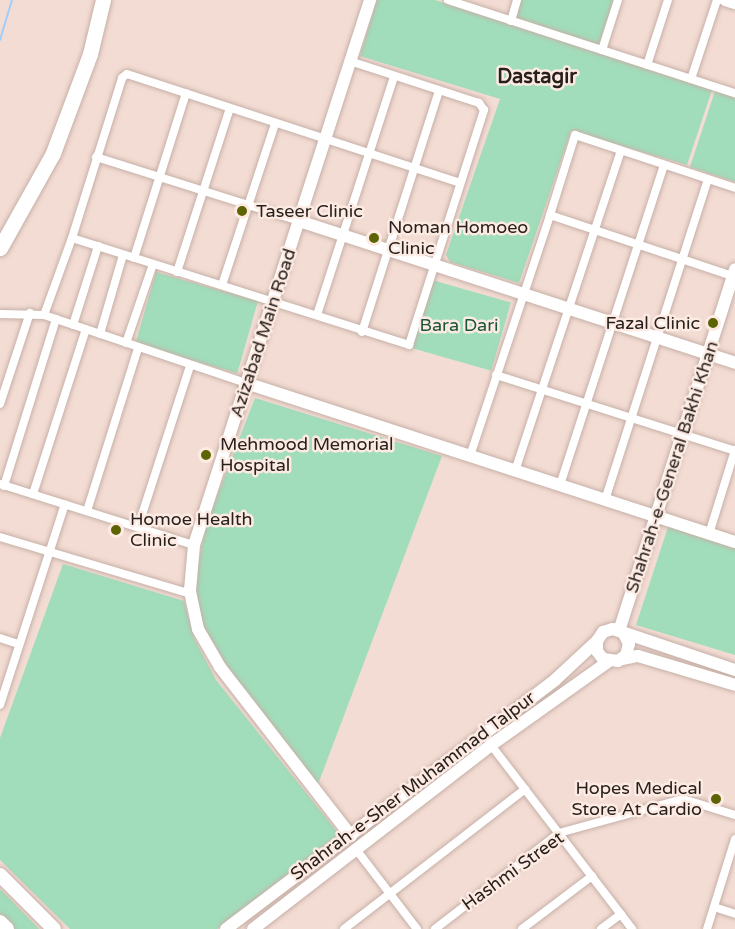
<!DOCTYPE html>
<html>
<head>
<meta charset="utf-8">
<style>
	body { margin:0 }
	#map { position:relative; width:735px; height:929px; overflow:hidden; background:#f3dcd3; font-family:"Varela Round",sans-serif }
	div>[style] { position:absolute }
	.green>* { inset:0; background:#a1ddbb; transform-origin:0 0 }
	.stream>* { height:2px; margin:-1px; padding:0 1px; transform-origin:1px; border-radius:1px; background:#a2cdfb }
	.roads { filter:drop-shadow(0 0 2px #c6b0a7) drop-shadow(0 0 2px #c6b0a7) }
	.street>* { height:8px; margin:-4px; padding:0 4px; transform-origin:4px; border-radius:4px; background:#fff }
	.secondary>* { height:12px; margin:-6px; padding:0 6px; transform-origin:6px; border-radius:6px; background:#fff }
	.primary>* { height:14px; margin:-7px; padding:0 7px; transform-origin:7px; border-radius:7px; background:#fff }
	.highway>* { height:15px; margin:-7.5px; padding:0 7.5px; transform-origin:7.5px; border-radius:7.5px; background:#fff }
	.dots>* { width:16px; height:16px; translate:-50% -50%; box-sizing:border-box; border:3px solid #fdebe3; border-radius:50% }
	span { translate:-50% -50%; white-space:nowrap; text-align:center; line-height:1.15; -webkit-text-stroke:5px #fdebe3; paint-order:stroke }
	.poi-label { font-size:18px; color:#28201c }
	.left { translate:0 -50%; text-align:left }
	.right { translate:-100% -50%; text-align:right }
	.park-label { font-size:18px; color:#195539 }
	.street-label { font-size:18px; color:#28201c }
	.neighbourhood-label { font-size:20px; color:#28201c; font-weight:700 }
</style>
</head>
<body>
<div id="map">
	<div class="green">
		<div style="clip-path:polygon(377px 0,435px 0,712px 90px,687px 165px,571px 131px,519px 283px,450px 262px,446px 255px,500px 99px,360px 56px)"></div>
		<div style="clip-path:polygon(517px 0,618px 0,602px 50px,511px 21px)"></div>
		<div style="clip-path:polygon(715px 91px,735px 97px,735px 182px,690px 167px)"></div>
		<div style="left:156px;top:272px;width:106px;height:75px;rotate:16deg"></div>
		<div style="left:432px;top:280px;width:82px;height:71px;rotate:16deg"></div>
		<div style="clip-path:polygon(255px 398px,442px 456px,317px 787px,211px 646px,195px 606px,197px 571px,206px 525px)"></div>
		<div style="clip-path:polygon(670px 521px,735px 542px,735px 655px,636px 625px)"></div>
		<div style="clip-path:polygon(63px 564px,184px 601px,194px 638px,216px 680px,339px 834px,217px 929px,70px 929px,0 860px,0 738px)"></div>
		<div style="clip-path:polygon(0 889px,10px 899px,39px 929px,12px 929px,0 915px)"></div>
	</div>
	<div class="stream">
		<div style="left:0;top:40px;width:42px;rotate:-73.3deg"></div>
	</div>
	<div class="roads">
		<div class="street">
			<div style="left:448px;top:0;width:302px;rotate:18deg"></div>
			<div style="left:511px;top:21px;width:22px;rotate:-74deg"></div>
			<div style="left:602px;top:50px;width:52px;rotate:-72.3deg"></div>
			<div style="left:647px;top:65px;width:68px;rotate:-72.1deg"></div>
			<div style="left:691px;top:79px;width:83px;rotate:-71.8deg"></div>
			<div style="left:96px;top:157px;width:213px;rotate:17.5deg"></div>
			<div style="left:550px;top:215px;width:84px;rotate:-72.6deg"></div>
			<div style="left:575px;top:135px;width:169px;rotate:18.3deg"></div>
			<div style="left:72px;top:238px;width:354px;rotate:17.6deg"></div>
			<div style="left:409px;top:345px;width:247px;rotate:-72.3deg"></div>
			<div style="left:484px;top:110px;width:9px;rotate:-126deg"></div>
			<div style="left:479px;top:103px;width:136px;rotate:-162deg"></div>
			<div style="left:134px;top:258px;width:173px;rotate:-72.5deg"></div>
			<div style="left:177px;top:272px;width:172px;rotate:-72.1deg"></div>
			<div style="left:222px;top:285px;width:169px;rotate:-71.8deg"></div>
			<div style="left:0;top:314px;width:44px;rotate:1.3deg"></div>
			<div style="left:44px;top:315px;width:213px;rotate:18.6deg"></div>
			<div style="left:44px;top:315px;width:82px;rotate:-70deg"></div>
			<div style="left:72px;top:238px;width:168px;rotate:-72.6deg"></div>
			<div style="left:122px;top:78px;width:6px;rotate:-39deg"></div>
			<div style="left:127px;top:74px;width:350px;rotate:18.1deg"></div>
			<div style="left:317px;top:315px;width:251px;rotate:-72.1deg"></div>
			<div style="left:73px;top:325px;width:83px;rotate:-72.4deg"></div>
			<div style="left:362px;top:332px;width:253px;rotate:-72.3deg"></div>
			<div style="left:100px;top:334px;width:82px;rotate:-73.8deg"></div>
			<div style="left:126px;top:343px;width:83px;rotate:-71.1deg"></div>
			<div style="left:496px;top:375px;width:251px;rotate:17.6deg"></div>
			<div style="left:0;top:404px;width:96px;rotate:-71.8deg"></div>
			<div style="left:470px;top:456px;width:254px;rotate:-71.6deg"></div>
			<div style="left:550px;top:215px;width:195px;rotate:18.5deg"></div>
			<div style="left:515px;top:471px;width:337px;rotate:-71.7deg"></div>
			<div style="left:0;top:484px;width:203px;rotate:17.5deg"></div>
			<div style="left:560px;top:485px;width:336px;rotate:-72deg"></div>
			<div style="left:4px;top:486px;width:175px;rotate:-72.7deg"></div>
			<div style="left:33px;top:494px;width:173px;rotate:-72.2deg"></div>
			<div style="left:605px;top:500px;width:336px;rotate:-72.2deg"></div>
			<div style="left:87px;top:511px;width:171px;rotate:-72.6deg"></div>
			<div style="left:138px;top:527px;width:169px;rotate:-72.1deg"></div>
			<div style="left:709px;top:534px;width:88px;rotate:-72.8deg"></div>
			<div style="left:0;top:537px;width:199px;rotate:16.6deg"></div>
			<div style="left:0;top:638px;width:20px;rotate:18deg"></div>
			<div style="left:0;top:705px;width:211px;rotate:-72.1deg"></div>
			<div style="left:491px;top:745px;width:232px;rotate:52.5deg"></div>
			<div style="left:355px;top:848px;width:102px;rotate:52.6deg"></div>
			<div style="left:714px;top:907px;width:22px;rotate:18deg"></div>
			<div style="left:344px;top:929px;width:229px;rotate:-37.7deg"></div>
			<div style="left:435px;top:929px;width:157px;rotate:-37.7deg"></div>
			<div style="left:559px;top:833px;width:129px;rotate:-15.3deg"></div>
			<div style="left:683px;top:799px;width:54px;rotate:17.1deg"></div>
			<div style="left:522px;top:929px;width:88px;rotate:-37.1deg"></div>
			<div style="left:601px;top:929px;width:25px;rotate:-37deg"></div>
			<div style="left:707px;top:929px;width:94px;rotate:-72.7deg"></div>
		</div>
		<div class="secondary">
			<div style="left:725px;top:0;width:10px;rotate:17deg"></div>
			<div style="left:299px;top:221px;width:459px;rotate:18deg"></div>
			<div style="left:246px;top:383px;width:514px;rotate:18.01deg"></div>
			<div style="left:619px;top:631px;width:380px;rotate:-72.2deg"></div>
			<div style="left:624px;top:634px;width:11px;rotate:63deg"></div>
			<div style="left:629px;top:644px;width:11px;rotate:105deg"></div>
			<div style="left:626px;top:655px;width:10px;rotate:143deg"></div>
			<div style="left:618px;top:661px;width:15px;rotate:-172deg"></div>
			<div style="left:603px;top:659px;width:10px;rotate:-127deg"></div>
			<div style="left:597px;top:651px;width:10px;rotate:-90deg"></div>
			<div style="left:597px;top:641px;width:11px;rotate:-56deg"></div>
			<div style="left:603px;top:632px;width:10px;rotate:-17deg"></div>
			<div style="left:613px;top:629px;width:129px;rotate:18.6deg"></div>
			<div style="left:622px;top:659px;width:16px;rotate:-11deg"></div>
			<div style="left:638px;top:656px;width:101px;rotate:16.6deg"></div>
			<div style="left:351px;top:836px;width:214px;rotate:-127.8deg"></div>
			<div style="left:220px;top:667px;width:44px;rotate:-120.1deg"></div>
			<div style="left:198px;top:629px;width:40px;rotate:-102deg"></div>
			<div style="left:190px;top:590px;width:45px;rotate:-84.9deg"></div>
			<div style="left:194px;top:545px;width:573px;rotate:-72.1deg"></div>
			<div style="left:226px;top:929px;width:413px;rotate:-37.1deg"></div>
			<div style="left:555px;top:680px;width:57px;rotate:-42.9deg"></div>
			<div style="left:253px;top:929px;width:301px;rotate:-37.7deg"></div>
			<div style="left:491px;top:745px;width:143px;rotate:-35.4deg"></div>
		</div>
		<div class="primary">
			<div style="left:0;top:875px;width:76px;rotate:45deg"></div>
			<div style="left:0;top:922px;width:10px;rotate:45deg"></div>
		</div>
		<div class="highway">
			<div style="left:0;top:248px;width:109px;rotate:-60.8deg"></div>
			<div style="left:53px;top:153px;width:106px;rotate:-69.5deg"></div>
			<div style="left:90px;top:54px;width:56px;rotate:-76.5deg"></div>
		</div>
	</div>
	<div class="dots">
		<div style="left:242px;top:211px;background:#5c6404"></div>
		<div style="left:374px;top:238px;background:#5c6404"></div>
		<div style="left:713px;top:323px;background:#5c6404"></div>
		<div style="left:206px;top:455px;background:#5c6404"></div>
		<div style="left:116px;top:530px;background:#5c6404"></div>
		<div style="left:716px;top:799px;background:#5c6404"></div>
	</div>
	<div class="poi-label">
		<span class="left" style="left:256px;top:211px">Taseer Clinic</span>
		<span class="left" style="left:388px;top:238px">Noman Homoeo<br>Clinic</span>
		<span class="right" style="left:700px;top:323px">Fazal Clinic</span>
		<span class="left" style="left:220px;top:455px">Mehmood Memorial<br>Hospital</span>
		<span class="left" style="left:130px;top:530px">Homoe Health<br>Clinic</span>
		<span class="right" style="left:702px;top:799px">Hopes Medical<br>Store At Cardio</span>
	</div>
	<div class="park-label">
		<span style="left:459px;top:325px">Bara Dari</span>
	</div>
	<div class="street-label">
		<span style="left:263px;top:333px;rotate:-72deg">Azizabad Main Road</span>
		<span style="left:672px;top:467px;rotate:-72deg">Shahrah-e-General Bakhi Khan</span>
		<span style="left:413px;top:786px;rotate:-37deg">Shahrah-e-Sher Muhammad Talpur</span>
		<span style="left:513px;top:871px;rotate:-36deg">Hashmi Street</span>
	</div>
	<div class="neighbourhood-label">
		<span style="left:537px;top:77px">Dastagir</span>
	</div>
</div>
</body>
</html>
